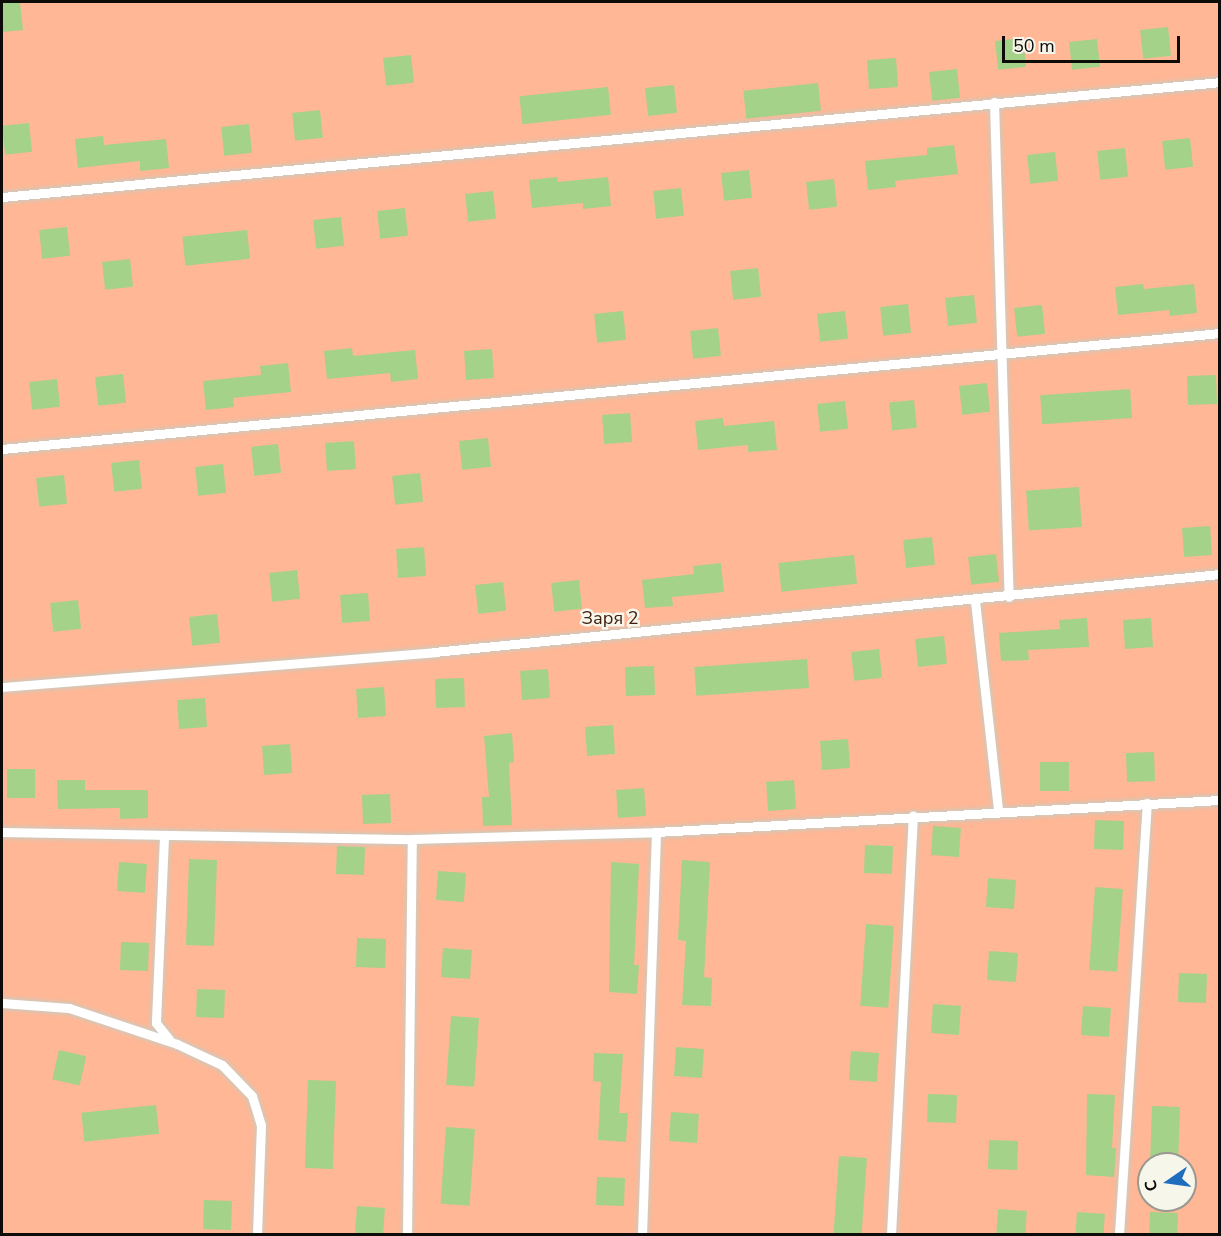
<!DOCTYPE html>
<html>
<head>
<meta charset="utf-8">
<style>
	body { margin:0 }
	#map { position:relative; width:1221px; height:1236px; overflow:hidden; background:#f7f6eb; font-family:"Nunito Sans",sans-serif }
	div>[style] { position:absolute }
	.green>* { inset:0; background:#ffb795 }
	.building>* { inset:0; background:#a3d288; transform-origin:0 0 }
	.roads { filter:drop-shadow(0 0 2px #cbcbc0) drop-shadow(0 0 2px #cbcbc0) }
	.lane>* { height:9px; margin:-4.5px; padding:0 4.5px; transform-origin:4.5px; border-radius:4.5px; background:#fff }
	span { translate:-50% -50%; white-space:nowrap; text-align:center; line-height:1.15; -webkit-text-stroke:5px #f7f6eb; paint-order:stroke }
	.park-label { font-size:18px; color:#40200f }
	.frame { position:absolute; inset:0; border:3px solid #0d0c09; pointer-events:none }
	.north { position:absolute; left:1137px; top:1152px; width:60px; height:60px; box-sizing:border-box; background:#f7f6eb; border:2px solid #999891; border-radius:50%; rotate:257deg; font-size:16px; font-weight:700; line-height:24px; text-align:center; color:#0d0c09 }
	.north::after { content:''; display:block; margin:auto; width:21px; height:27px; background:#1f6ebd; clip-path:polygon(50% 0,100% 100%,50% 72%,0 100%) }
	.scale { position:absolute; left:1002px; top:36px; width:178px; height:27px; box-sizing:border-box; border:3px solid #0d0c09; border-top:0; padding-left:8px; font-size:18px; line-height:21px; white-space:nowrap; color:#0d0c09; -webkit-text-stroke:4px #f7f6eb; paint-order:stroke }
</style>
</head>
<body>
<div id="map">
	<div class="green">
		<div style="clip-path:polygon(evenodd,2px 2px,1219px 2px,1219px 1234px,2px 1234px,2px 2px,1149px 1164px,1185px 1164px,1185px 1200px,1149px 1200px,1149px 1164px)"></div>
	</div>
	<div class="building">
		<div style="clip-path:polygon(20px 2px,23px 30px,2px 32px,2px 3px)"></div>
		<div style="left:1168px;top:27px;width:29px;height:28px;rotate:84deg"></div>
		<div style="left:1023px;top:38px;width:29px;height:28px;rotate:84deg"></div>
		<div style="left:1097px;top:39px;width:28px;height:28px;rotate:84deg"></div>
		<div style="left:411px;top:55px;width:28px;height:28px;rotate:84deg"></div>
		<div style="left:896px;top:58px;width:29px;height:29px;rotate:86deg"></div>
		<div style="left:957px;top:69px;width:29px;height:28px;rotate:84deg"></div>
		<div style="left:818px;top:83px;width:28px;height:75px;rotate:84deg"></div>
		<div style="left:674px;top:85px;width:28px;height:29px;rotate:84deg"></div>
		<div style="left:608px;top:87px;width:28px;height:89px;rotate:84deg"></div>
		<div style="left:320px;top:110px;width:28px;height:28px;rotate:84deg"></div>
		<div style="left:29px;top:123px;width:29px;height:27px;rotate:84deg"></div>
		<div style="left:249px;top:124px;width:29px;height:28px;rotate:84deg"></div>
		<div style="clip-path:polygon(103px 136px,104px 145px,166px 139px,169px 168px,140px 171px,140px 161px,78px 168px,75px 139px)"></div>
		<div style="left:1190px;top:138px;width:29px;height:28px;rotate:84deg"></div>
		<div style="clip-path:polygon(954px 145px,958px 174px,895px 181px,896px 187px,868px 190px,865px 161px,927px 155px,927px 148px)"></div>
		<div style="left:1125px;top:148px;width:29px;height:28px;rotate:84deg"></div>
		<div style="left:1055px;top:152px;width:29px;height:28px;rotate:84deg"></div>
		<div style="left:749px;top:170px;width:28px;height:28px;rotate:84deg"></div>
		<div style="clip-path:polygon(557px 177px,558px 182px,608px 177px,611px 206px,583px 209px,583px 203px,532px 208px,529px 180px)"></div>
		<div style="left:834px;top:179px;width:28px;height:28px;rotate:84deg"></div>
		<div style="left:681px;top:188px;width:28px;height:28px;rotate:84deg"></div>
		<div style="left:493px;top:191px;width:28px;height:28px;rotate:84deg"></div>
		<div style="left:405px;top:208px;width:28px;height:28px;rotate:84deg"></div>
		<div style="left:341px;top:217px;width:29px;height:28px;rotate:84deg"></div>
		<div style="left:67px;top:227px;width:29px;height:28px;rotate:84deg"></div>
		<div style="left:247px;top:230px;width:29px;height:65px;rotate:84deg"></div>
		<div style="left:130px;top:259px;width:28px;height:28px;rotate:84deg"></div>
		<div style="left:758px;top:268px;width:29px;height:28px;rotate:84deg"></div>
		<div style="clip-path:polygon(1143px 284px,1144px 289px,1194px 284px,1197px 313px,1170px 316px,1169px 310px,1118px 315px,1115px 287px)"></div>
		<div style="left:974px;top:295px;width:28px;height:29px;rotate:84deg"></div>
		<div style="left:908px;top:304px;width:29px;height:28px;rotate:84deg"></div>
		<div style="left:1042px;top:305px;width:29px;height:28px;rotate:84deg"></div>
		<div style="left:623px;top:311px;width:29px;height:29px;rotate:84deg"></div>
		<div style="left:845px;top:311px;width:28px;height:28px;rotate:84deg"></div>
		<div style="left:718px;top:328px;width:28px;height:28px;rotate:84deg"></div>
		<div style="clip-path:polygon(352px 348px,353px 356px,415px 350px,418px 379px,391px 382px,390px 373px,327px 379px,324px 351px)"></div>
		<div style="left:492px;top:349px;width:29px;height:28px;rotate:86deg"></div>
		<div style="clip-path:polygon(288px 363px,291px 392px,233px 398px,234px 407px,206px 410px,203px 381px,261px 375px,260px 366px)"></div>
		<div style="left:123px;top:374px;width:29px;height:28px;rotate:84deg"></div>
		<div style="left:1216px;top:375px;width:29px;height:29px;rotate:88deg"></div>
		<div style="left:57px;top:379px;width:28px;height:28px;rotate:84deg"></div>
		<div style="left:987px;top:383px;width:29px;height:28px;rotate:84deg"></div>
		<div style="left:1130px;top:389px;width:29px;height:90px;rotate:86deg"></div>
		<div style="left:914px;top:400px;width:28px;height:25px;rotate:84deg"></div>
		<div style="left:845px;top:401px;width:28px;height:28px;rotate:84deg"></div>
		<div style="left:630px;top:413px;width:29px;height:28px;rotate:86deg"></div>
		<div style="clip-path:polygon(723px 418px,724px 426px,774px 421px,777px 450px,748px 452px,748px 445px,698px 450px,695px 421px)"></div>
		<div style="left:488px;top:438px;width:29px;height:29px;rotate:84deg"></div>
		<div style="left:354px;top:441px;width:28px;height:29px;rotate:86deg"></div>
		<div style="left:278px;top:444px;width:29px;height:27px;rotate:84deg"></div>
		<div style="left:139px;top:460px;width:29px;height:28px;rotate:84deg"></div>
		<div style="left:223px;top:464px;width:29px;height:28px;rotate:84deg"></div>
		<div style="left:420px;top:473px;width:29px;height:28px;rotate:84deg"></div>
		<div style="left:64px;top:475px;width:29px;height:28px;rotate:84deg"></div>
		<div style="left:1079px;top:487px;width:40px;height:53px;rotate:86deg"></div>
		<div style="left:1210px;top:526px;width:29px;height:28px;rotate:86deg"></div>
		<div style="left:932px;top:537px;width:28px;height:29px;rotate:84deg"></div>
		<div style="left:424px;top:547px;width:29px;height:28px;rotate:86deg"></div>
		<div style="left:996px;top:554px;width:28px;height:28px;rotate:84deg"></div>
		<div style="left:854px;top:555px;width:29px;height:76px;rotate:84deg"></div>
		<div style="clip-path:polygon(721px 563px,724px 592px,672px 597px,673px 606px,645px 608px,642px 580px,694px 574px,693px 566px)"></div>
		<div style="left:297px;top:570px;width:29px;height:28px;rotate:84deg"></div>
		<div style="left:579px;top:580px;width:29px;height:28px;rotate:84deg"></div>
		<div style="left:503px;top:582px;width:29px;height:28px;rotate:84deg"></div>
		<div style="left:368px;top:593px;width:28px;height:28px;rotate:86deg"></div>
		<div style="left:78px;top:600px;width:29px;height:28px;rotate:84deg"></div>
		<div style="left:217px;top:614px;width:29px;height:28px;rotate:84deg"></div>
		<div style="clip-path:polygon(1087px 618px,1089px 647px,1028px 650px,1029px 660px,1001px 661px,999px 633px,1060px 629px,1059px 620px)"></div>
		<div style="left:1151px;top:618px;width:29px;height:28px;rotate:86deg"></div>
		<div style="left:944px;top:636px;width:28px;height:29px;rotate:84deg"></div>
		<div style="left:879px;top:649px;width:29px;height:28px;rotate:84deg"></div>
		<div style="left:807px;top:659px;width:29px;height:113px;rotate:86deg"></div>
		<div style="left:654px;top:666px;width:29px;height:29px;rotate:88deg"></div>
		<div style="left:548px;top:669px;width:29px;height:28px;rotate:86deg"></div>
		<div style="left:464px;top:678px;width:29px;height:29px;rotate:88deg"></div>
		<div style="left:384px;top:687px;width:29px;height:28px;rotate:86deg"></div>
		<div style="left:205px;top:698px;width:29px;height:28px;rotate:86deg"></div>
		<div style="left:613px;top:725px;width:29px;height:28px;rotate:86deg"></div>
		<div style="clip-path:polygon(512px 733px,514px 762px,509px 763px,512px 825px,483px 826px,482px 797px,489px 797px,484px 736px)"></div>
		<div style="left:848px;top:739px;width:29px;height:28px;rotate:86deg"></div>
		<div style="left:290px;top:744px;width:29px;height:28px;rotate:86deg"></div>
		<div style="left:1154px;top:752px;width:29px;height:28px;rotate:88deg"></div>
		<div style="left:1040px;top:762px;width:29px;height:29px"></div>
		<div style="left:7px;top:769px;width:28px;height:29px"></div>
		<div style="clip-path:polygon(57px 780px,85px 780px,85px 790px,148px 790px,148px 818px,120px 819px,120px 808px,58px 809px)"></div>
		<div style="left:794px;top:780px;width:29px;height:28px;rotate:86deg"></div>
		<div style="left:644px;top:788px;width:28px;height:28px;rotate:86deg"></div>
		<div style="left:390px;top:794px;width:29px;height:28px;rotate:88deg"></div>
		<div style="left:1095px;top:820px;width:29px;height:29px;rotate:2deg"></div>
		<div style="left:933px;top:826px;width:28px;height:29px;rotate:4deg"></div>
		<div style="left:865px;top:845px;width:28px;height:28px;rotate:2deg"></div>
		<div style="left:337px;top:846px;width:28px;height:28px;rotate:2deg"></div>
		<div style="left:189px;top:859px;width:28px;height:86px;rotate:2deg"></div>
		<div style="clip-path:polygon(682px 860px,710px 862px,704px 977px,712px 978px,711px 1006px,682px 1005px,686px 941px,678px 940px)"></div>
		<div style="left:119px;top:862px;width:28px;height:29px;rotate:4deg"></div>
		<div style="clip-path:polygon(611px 862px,639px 864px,634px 965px,639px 965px,637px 994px,609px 992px)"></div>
		<div style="left:438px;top:871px;width:28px;height:29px;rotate:4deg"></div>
		<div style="left:988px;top:878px;width:28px;height:29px;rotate:4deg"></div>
		<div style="left:1095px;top:887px;width:28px;height:83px;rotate:4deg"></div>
		<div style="left:866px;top:924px;width:28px;height:82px;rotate:4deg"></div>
		<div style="left:357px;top:938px;width:29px;height:29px;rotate:2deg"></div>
		<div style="left:121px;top:942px;width:28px;height:28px;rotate:2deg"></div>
		<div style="left:443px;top:948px;width:29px;height:29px;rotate:4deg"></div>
		<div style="left:989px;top:951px;width:29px;height:29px;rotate:4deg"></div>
		<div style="left:1179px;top:973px;width:28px;height:29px;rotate:2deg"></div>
		<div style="left:197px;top:989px;width:28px;height:28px;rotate:2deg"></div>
		<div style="left:933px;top:1004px;width:28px;height:29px;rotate:4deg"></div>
		<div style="left:1083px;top:1006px;width:28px;height:29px;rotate:4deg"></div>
		<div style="left:451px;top:1016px;width:28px;height:69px;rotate:4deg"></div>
		<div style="left:676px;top:1047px;width:28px;height:29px;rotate:4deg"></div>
		<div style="left:59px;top:1050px;width:28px;height:30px;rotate:13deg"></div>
		<div style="left:851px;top:1051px;width:28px;height:29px;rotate:4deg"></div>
		<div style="clip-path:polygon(594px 1053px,623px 1054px,619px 1113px,628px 1113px,626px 1142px,598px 1140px,601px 1082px,593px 1081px)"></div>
		<div style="left:308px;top:1080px;width:28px;height:88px;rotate:2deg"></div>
		<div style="left:928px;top:1094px;width:29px;height:28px;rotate:2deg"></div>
		<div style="clip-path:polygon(1087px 1094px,1115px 1095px,1112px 1148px,1116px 1148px,1114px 1177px,1086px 1175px)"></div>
		<div style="left:156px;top:1105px;width:29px;height:75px;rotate:84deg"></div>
		<div style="left:1152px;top:1106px;width:28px;height:58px;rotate:2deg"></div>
		<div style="left:671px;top:1112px;width:28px;height:29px;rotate:4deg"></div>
		<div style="left:446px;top:1127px;width:29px;height:77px;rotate:4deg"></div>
		<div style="left:989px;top:1140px;width:29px;height:29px;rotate:2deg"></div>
		<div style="left:839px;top:1156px;width:28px;height:78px;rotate:4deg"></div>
		<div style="left:597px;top:1177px;width:28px;height:28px;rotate:2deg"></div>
		<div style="left:204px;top:1200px;width:28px;height:29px;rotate:2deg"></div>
		<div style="left:357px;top:1206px;width:28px;height:28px;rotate:4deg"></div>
		<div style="left:998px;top:1209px;width:29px;height:25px;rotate:4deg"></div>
		<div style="left:1077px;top:1212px;width:28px;height:22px;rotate:4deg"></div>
		<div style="left:1150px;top:1212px;width:28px;height:22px;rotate:2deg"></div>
	</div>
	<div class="roads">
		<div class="lane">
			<div style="left:994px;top:102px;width:495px;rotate:88.3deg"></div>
			<div style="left:2px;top:197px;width:1223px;rotate:-5.39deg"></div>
			<div style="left:2px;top:449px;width:1224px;rotate:-5.44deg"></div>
			<div style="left:975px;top:601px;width:210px;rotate:83.7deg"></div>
			<div style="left:2px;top:687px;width:433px;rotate:-4.6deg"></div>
			<div style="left:434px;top:652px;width:790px;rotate:-5.67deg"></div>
			<div style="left:2px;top:832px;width:410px;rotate:1deg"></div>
			<div style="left:412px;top:839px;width:244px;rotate:-1.6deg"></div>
			<div style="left:656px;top:832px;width:565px;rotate:-3.25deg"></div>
			<div style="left:164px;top:837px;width:186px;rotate:92.5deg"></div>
			<div style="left:156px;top:1023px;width:21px;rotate:51deg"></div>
			<div style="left:2px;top:1003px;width:67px;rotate:4.3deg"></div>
			<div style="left:69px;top:1008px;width:114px;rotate:18.4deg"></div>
			<div style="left:177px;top:1044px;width:50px;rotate:25deg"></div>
			<div style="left:222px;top:1065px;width:43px;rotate:45.9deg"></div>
			<div style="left:252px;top:1096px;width:30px;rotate:73deg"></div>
			<div style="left:261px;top:1125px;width:109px;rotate:92.1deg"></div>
			<div style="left:407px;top:1234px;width:395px;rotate:-89.3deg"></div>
			<div style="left:642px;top:1234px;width:402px;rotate:-88deg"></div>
			<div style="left:891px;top:1234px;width:419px;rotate:-87deg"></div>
			<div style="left:1119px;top:1234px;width:432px;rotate:-86.3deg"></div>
		</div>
	</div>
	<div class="park-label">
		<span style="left:610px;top:618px">Заря 2</span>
	</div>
	<div class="frame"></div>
	<div class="north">С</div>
	<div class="scale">50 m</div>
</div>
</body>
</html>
